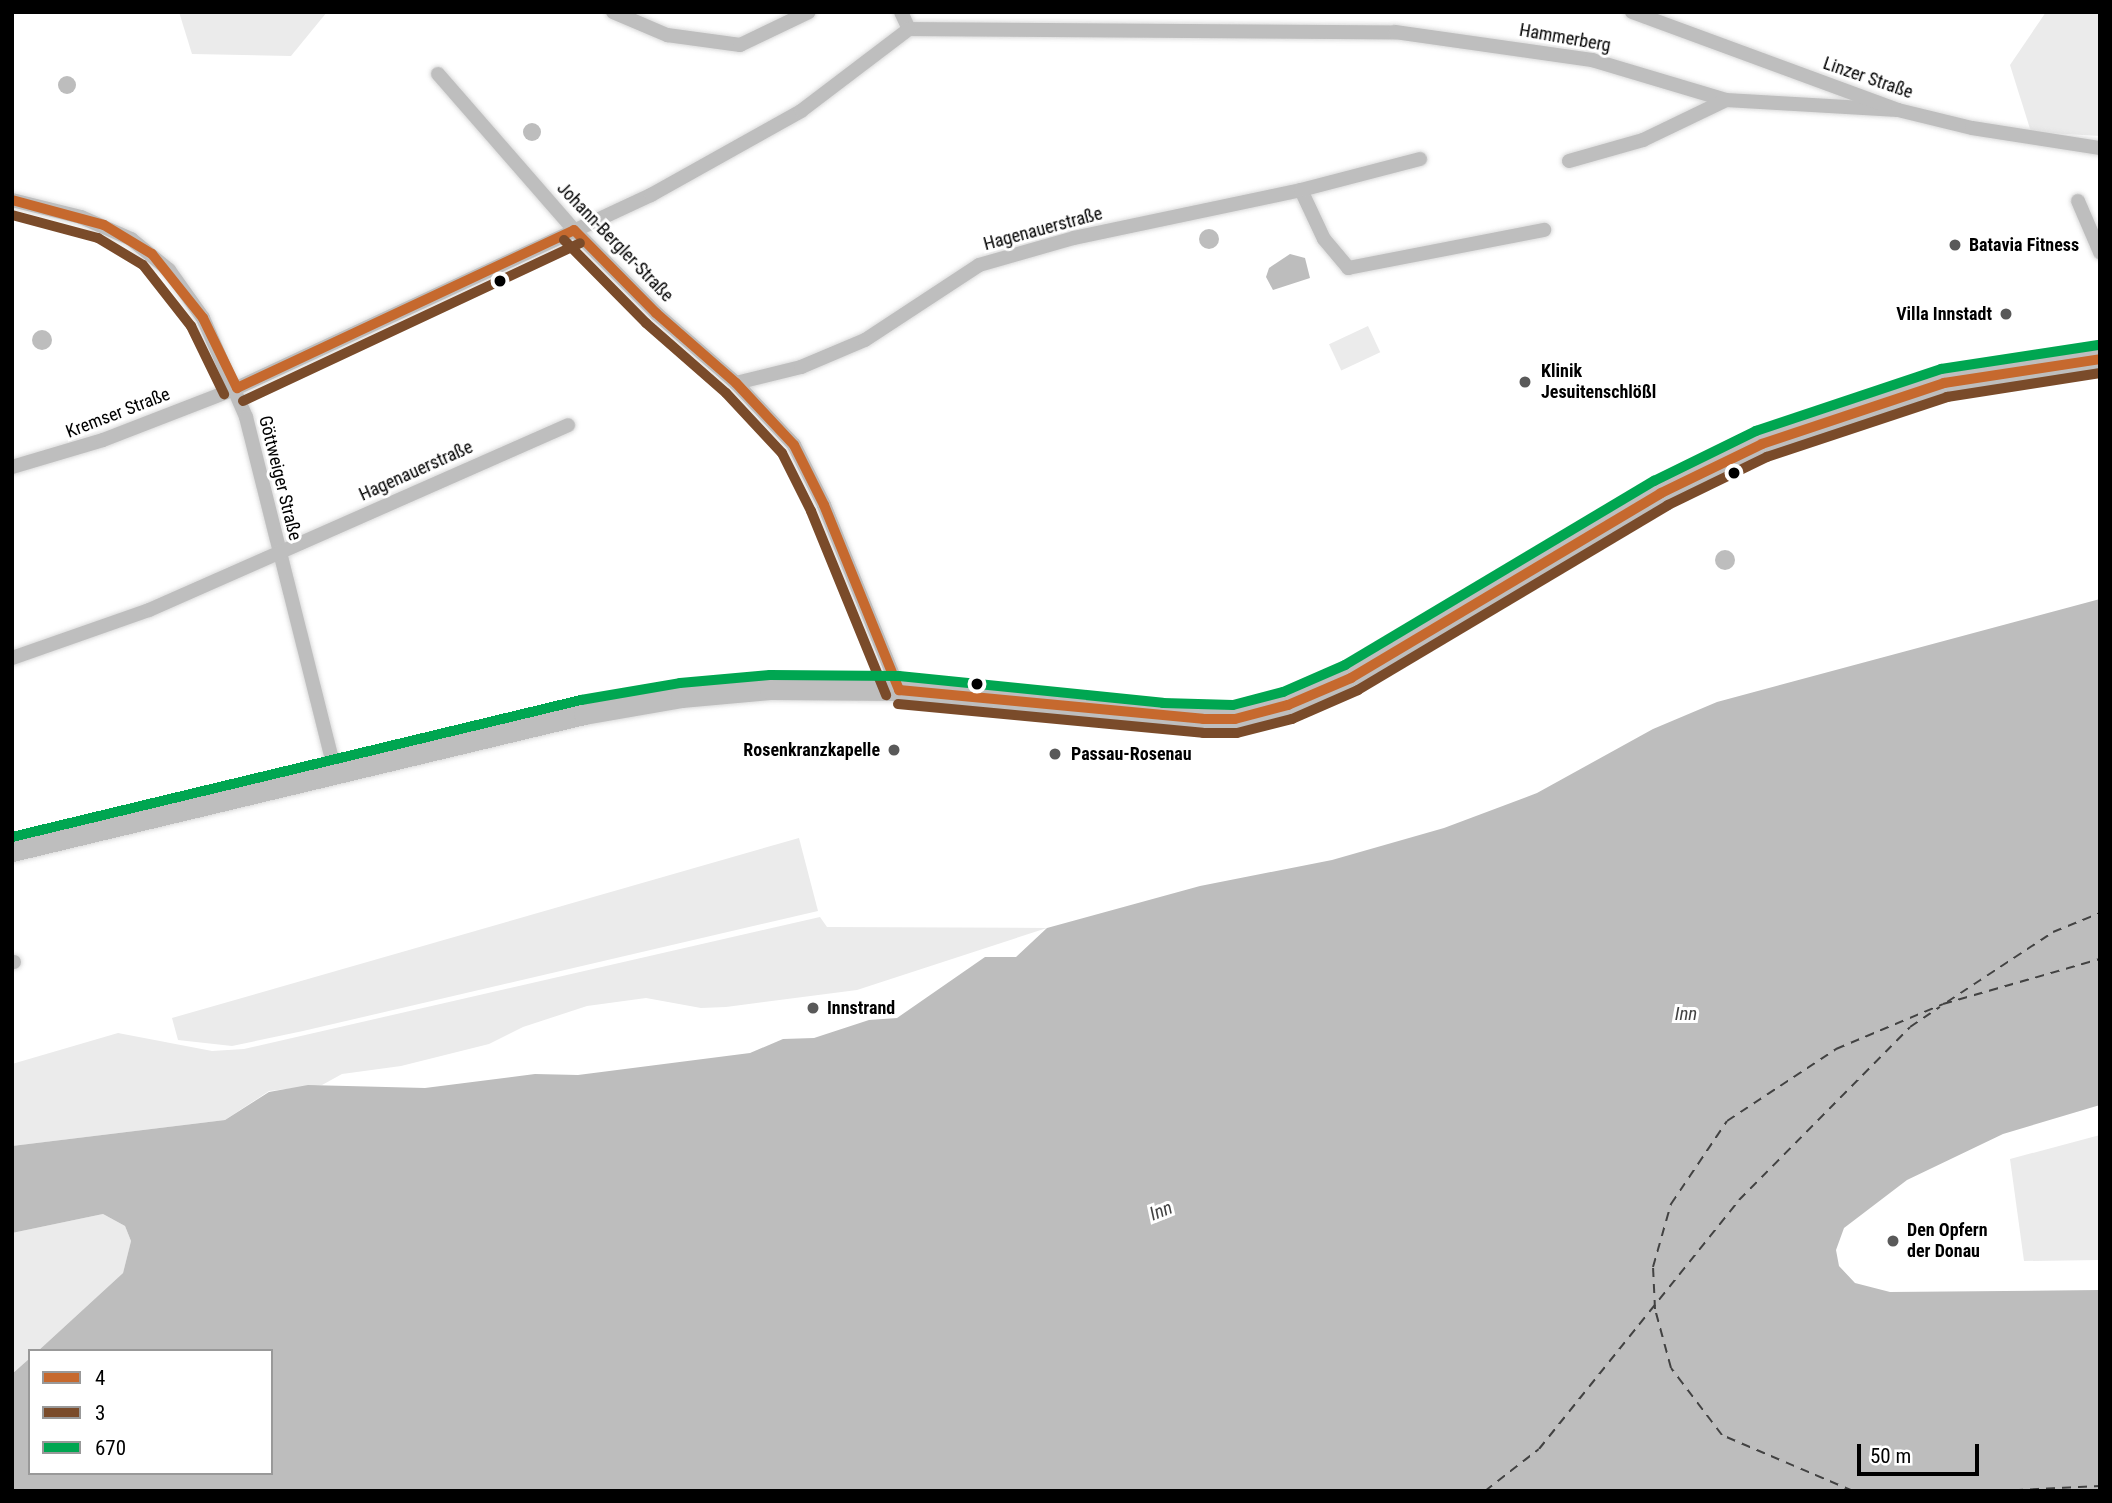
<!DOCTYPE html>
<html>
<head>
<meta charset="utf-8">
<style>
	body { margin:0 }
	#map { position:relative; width:2112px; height:1503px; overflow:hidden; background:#fff; font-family:"Roboto Condensed",sans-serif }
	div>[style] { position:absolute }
	.green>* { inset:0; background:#ebebeb; transform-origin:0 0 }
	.water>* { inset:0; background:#bdbdbd }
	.round { border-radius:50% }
	.ferry>* { height:2px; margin-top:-1px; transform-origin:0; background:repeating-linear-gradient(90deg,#424242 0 9px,transparent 0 16px) }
	.roads { filter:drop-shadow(0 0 2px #dbdbdb) drop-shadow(0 0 2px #dbdbdb) }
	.minor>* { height:14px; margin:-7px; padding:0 7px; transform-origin:7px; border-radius:7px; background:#bebebe }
	.primary>* { height:21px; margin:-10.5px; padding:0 10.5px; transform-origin:10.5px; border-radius:10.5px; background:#bebebe }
	.bus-1>* { height:10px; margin:-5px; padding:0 5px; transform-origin:5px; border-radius:5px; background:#c6692e }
	.bus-2>* { height:10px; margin:-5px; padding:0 5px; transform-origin:5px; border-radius:5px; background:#7a4b2a }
	.bus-3>* { height:10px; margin:-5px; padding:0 5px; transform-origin:5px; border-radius:5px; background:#00a651 }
	.dots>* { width:19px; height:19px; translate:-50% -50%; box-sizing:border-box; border:4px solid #fff; border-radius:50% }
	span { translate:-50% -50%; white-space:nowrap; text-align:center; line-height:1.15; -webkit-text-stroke:6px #fff; paint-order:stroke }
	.street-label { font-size:18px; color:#000 }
	.poi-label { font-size:18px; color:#000; font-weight:700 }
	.left { translate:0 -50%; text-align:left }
	.right { translate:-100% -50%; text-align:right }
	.water-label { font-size:19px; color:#424242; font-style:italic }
	.frame { position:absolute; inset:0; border:14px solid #000; pointer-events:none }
	.legend { position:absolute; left:28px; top:1349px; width:245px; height:126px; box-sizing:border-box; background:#fff; border:2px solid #999; margin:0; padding:9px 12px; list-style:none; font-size:21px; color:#000 }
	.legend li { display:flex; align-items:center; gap:14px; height:35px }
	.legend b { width:35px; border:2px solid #999 }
	.scale { position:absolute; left:1857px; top:1444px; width:122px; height:32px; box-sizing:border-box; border:4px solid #000; border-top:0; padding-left:9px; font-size:21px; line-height:24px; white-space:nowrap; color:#000; -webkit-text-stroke:5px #fff; paint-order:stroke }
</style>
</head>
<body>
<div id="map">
	<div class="green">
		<div style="clip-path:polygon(179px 12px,327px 12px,291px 56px,192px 54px)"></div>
		<div style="clip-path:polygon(2046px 12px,2100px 12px,2100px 136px,2031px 132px,2010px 65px)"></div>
		<div style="left:1368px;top:326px;width:29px;height:43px;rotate:65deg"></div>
		<div style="clip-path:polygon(799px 838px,818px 911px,303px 1031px,232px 1046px,178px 1040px,172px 1018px)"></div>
		<div style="clip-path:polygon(820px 917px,827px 927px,1047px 928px,857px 990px,726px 1007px,701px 1008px,646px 998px,587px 1006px,523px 1027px,489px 1044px,401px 1066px,342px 1074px,322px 1085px,269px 1091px,225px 1120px,12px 1146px,12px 1064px,118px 1033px,212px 1051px,244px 1049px)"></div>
		<div style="clip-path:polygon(2100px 1135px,2099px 1260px,2024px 1261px,2010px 1159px)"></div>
		<div style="clip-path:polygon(103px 1214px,125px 1226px,131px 1241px,123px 1273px,38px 1351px,30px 1351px,30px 1358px,12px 1374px,12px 1233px)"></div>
	</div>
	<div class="water">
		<div class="round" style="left:58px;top:76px;width:18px;height:18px"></div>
		<div class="round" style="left:523px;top:123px;width:18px;height:18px"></div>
		<div class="round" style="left:1199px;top:229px;width:20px;height:20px"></div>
		<div style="clip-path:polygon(1290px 254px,1305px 258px,1310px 278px,1273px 290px,1266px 277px,1269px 268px)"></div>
		<div class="round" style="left:32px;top:330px;width:20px;height:20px"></div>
		<div class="round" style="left:1715px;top:550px;width:20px;height:20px"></div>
		<div style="clip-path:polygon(2100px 599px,2100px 1105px,2003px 1134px,1907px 1180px,1844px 1228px,1836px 1250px,1839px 1266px,1855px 1283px,1890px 1292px,2100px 1290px,2100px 1491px,12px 1491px,12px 1374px,30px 1358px,30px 1473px,271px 1473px,271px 1351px,38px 1351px,123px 1273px,131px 1241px,125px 1226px,103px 1214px,12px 1233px,12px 1146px,225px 1120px,269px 1092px,308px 1085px,425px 1088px,535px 1074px,578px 1075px,750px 1053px,783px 1039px,814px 1038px,869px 1020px,897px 1018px,985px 957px,1016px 957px,1047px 928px,1200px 886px,1332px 860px,1444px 828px,1537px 793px,1653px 729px,1717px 702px)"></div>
	</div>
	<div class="ferry">
		<div style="left:1947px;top:1002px;width:127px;rotate:-33.4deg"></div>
		<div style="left:2053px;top:932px;width:51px;rotate:-22deg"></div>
		<div style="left:1485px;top:1491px;width:68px;rotate:-37.9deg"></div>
		<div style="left:1539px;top:1449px;width:319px;rotate:-51.2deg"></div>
		<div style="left:1739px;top:1200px;width:243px;rotate:-45.3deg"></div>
		<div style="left:1910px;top:1027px;width:36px;rotate:-34deg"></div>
		<div style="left:1853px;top:1491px;width:142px;rotate:-156.9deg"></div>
		<div style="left:1722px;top:1435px;width:84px;rotate:-127.3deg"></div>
		<div style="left:1671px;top:1368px;width:61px;rotate:-105.2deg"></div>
		<div style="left:1655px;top:1309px;width:42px;rotate:-92.7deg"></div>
		<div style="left:1653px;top:1267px;width:66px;rotate:-74.1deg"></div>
		<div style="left:1671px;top:1204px;width:100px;rotate:-56deg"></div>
		<div style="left:1727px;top:1121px;width:131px;rotate:-33.4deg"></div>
		<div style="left:1836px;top:1049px;width:116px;rotate:-22.8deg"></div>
		<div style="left:1943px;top:1004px;width:163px;rotate:-16deg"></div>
		<div style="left:1998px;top:1491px;width:102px;rotate:-2.8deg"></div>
	</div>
	<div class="roads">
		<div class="minor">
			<div style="left:613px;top:12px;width:59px;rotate:23.1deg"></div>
			<div style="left:667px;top:35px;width:74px;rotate:7.8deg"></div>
			<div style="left:740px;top:45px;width:76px;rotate:-25.6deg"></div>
			<div style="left:901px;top:12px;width:19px;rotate:65deg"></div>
			<div style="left:909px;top:29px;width:486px;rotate:0.4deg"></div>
			<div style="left:1395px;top:32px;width:199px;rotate:8.1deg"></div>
			<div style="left:1592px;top:60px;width:140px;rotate:16.6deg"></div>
			<div style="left:1726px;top:100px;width:172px;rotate:3.3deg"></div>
			<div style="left:1632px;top:12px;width:283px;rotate:20.2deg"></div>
			<div style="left:1898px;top:110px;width:76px;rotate:13.7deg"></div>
			<div style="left:1972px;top:128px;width:130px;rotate:8.9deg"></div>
			<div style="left:438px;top:74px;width:207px;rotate:48.9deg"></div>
			<div style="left:574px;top:230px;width:117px;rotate:45.3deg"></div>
			<div style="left:656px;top:313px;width:106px;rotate:41.2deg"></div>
			<div style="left:736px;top:383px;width:85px;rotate:46.9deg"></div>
			<div style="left:794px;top:445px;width:67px;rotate:63.4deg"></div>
			<div style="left:824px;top:505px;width:200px;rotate:67.9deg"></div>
			<div style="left:1569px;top:161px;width:77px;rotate:-15.8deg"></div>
			<div style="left:1643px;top:140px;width:92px;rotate:-25.7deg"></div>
			<div style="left:1301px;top:190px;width:54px;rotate:64.9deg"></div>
			<div style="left:1324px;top:239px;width:38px;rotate:50deg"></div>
			<div style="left:1348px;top:268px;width:200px;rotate:-11deg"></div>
			<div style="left:12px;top:200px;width:71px;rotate:13.8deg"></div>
			<div style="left:81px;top:217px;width:55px;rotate:23.7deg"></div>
			<div style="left:131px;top:239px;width:49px;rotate:39.2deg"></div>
			<div style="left:169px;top:270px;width:59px;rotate:54.7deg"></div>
			<div style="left:203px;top:318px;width:108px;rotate:66.5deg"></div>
			<div style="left:246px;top:417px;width:368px;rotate:75.9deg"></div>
			<div style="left:2078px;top:201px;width:56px;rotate:66.7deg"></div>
			<div style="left:736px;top:383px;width:67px;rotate:-13.8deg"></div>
			<div style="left:801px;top:367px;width:69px;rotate:-22.9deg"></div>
			<div style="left:865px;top:340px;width:136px;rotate:-33.3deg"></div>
			<div style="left:979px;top:265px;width:99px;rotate:-15.9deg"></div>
			<div style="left:1074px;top:238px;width:232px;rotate:-11.9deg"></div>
			<div style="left:1301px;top:190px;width:123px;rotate:-14.6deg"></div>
			<div style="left:12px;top:467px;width:95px;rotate:-16.5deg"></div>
			<div style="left:103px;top:440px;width:144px;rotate:-21.2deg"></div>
			<div style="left:237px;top:388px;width:457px;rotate:-25deg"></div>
			<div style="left:651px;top:195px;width:172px;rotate:-29.2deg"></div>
			<div style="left:801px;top:111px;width:136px;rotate:-37.2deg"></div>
			<div style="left:12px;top:658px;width:145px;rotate:-19.3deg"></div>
			<div style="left:149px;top:610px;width:458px;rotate:-23.8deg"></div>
			<div style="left:12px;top:962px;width:2px"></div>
		</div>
		<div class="primary">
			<div style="left:12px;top:851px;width:588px;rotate:-13.47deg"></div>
			<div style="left:584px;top:714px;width:98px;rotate:-9.9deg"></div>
			<div style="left:681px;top:697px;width:89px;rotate:-5.1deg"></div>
			<div style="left:770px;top:689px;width:129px;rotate:0.4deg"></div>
			<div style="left:899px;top:690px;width:264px;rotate:5.9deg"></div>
			<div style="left:1162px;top:717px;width:73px;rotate:1.6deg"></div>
			<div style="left:1235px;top:719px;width:55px;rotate:-14.8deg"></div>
			<div style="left:1288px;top:705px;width:69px;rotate:-23.2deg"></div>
			<div style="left:1351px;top:678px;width:361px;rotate:-30.8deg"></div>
			<div style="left:1661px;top:493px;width:112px;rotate:-25.9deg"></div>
			<div style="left:1762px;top:444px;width:192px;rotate:-18.5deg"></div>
			<div style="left:1944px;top:383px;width:158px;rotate:-8.7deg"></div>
		</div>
	</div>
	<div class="bus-1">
		<div style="left:12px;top:200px;width:95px;rotate:15.2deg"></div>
		<div style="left:104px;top:225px;width:56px;rotate:31.1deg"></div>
		<div style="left:152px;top:254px;width:82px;rotate:51.4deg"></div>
		<div style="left:203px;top:318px;width:78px;rotate:64.1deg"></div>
		<div style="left:574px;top:230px;width:117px;rotate:45.3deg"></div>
		<div style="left:656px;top:313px;width:106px;rotate:41.2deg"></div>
		<div style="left:736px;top:383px;width:85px;rotate:46.9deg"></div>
		<div style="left:794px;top:445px;width:67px;rotate:63.4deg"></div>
		<div style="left:824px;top:505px;width:200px;rotate:67.9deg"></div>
		<div style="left:237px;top:388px;width:372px;rotate:-25.1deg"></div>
		<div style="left:899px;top:690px;width:305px;rotate:5.4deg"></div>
		<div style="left:1203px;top:719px;width:32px"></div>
		<div style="left:1235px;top:719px;width:55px;rotate:-14.8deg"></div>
		<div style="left:1288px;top:705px;width:69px;rotate:-23.2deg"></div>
		<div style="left:1351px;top:678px;width:361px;rotate:-30.8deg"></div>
		<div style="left:1661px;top:493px;width:112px;rotate:-25.9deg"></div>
		<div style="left:1762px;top:444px;width:192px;rotate:-18.5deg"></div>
		<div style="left:1944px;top:383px;width:158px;rotate:-8.7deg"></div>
	</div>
	<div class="bus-2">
		<div style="left:12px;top:215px;width:89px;rotate:15deg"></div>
		<div style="left:98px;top:238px;width:52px;rotate:31deg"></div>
		<div style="left:143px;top:265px;width:78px;rotate:51.8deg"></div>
		<div style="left:191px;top:326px;width:76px;rotate:64.1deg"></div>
		<div style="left:564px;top:240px;width:117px;rotate:45.3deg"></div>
		<div style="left:646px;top:323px;width:106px;rotate:41.2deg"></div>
		<div style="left:726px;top:393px;width:82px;rotate:47deg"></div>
		<div style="left:782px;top:453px;width:65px;rotate:63.4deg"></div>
		<div style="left:811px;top:511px;width:199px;rotate:67.8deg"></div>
		<div style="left:243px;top:401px;width:372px;rotate:-25.1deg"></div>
		<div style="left:898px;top:704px;width:306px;rotate:5.4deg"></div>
		<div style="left:1203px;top:733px;width:34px"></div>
		<div style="left:1237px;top:733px;width:57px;rotate:-14.3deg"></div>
		<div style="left:1292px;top:719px;width:72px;rotate:-23.7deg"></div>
		<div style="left:1358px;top:690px;width:361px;rotate:-30.8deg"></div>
		<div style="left:1668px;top:505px;width:110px;rotate:-25.9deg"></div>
		<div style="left:1767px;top:457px;width:190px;rotate:-18.4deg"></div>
		<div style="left:1947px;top:397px;width:155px;rotate:-8.9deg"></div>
	</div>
	<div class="bus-3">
		<div style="left:12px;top:837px;width:585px;rotate:-13.54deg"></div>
		<div style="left:581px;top:700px;width:100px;rotate:-9.7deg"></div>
		<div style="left:680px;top:683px;width:90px;rotate:-5.1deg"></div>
		<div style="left:770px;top:675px;width:129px;rotate:0.4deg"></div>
		<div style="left:899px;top:676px;width:265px;rotate:5.8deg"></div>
		<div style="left:1163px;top:703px;width:70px;rotate:1.6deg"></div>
		<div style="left:1233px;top:705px;width:52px;rotate:-14.6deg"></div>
		<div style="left:1283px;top:692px;width:68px;rotate:-23.5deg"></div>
		<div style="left:1345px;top:665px;width:360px;rotate:-30.8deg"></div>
		<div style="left:1654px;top:481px;width:114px;rotate:-26.1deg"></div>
		<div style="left:1756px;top:431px;width:195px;rotate:-18.5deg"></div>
		<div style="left:1941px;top:369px;width:159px;rotate:-8.7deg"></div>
	</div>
	<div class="dots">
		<div style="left:1955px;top:245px;background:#595959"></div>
		<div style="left:500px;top:281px;background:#000"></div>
		<div style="left:2006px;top:314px;background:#595959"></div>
		<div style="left:1525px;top:382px;background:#595959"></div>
		<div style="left:1734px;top:473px;background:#000"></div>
		<div style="left:977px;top:684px;background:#000"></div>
		<div style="left:894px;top:750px;background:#595959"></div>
		<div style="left:1055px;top:754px;background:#595959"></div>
		<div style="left:813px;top:1008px;background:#595959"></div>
		<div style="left:1893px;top:1241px;background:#595959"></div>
	</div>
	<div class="street-label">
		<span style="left:1565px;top:38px;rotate:10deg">Hammerberg</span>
		<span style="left:1868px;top:78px;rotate:19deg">Linzer Straße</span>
		<span style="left:1043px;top:229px;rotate:-15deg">Hagenauerstraße</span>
		<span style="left:615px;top:242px;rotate:46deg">Johann-Bergler-Straße</span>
		<span style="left:118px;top:413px;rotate:-21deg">Kremser Straße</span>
		<span style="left:416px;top:471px;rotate:-24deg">Hagenauerstraße</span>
		<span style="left:280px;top:478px;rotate:76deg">Göttweiger Straße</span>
	</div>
	<div class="poi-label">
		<span class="left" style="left:1969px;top:245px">Batavia Fitness</span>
		<span class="right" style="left:1992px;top:314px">Villa Innstadt</span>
		<span class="left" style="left:1541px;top:382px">Klinik<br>Jesuitenschlößl</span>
		<span class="right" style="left:880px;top:750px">Rosenkranzkapelle</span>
		<span class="left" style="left:1071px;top:754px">Passau-Rosenau</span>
		<span class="left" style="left:827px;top:1008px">Innstrand</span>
		<span class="left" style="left:1907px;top:1241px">Den Opfern<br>der Donau</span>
	</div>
	<div class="water-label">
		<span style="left:1686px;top:1014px">Inn</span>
		<span style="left:1161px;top:1211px;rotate:-22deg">Inn</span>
	</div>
	<div class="frame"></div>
	<ul class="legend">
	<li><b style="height:9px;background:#c6692e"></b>4</li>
	<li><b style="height:9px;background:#7a4b2a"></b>3</li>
	<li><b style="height:9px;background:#00a651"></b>670</li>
	</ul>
	<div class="scale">50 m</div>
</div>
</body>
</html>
